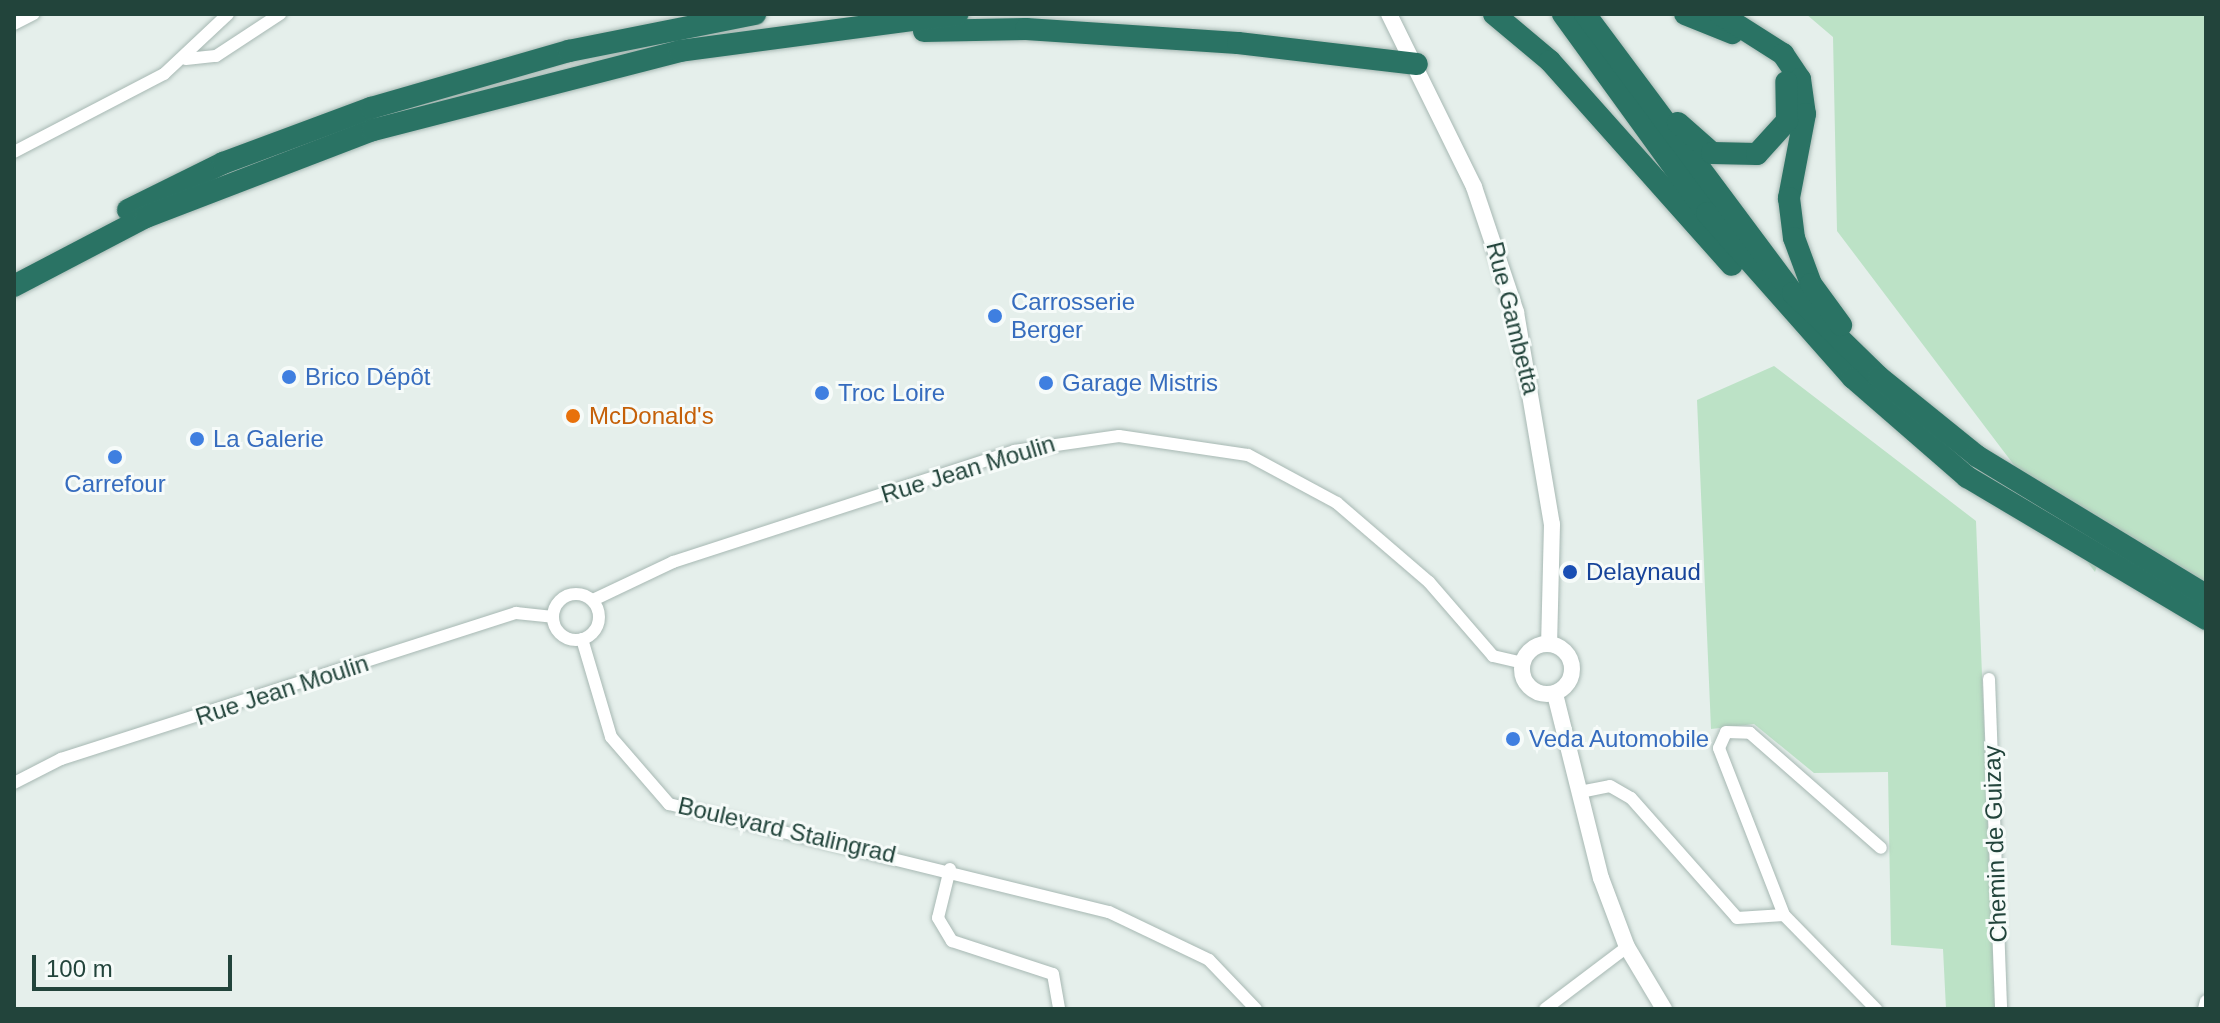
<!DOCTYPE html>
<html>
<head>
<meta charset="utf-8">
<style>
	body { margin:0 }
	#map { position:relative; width:2220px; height:1023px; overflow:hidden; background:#e5efeb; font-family:Arial,sans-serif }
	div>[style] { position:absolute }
	.green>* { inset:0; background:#bce2c6 }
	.roads { filter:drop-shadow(0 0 2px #a7b8b3) drop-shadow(0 0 2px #a7b8b3) }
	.street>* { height:12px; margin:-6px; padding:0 6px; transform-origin:6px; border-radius:6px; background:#fff }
	.street>.ring { margin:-6px; padding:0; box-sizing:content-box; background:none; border:12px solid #fff; border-radius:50% }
	.secondary>* { height:16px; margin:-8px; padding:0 8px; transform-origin:8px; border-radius:8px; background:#fff }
	.secondary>.ring { margin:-8px; padding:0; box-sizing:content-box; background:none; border:16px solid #fff; border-radius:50% }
	.highway>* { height:22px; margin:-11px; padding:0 11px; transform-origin:11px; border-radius:11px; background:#2a7364 }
	.dots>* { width:22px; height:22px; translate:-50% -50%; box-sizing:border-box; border:4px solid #f6fbf9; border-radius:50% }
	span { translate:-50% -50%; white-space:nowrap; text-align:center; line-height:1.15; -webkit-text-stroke:6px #f6fbf9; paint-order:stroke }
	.shop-label { font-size:24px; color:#366cbe }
	.left { translate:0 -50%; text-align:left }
	.street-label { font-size:24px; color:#22443b }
	.food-label { font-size:24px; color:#c56008 }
	.transit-label { font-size:24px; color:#164399 }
	.frame { position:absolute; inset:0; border:16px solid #22443b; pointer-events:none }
	.scale { position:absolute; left:32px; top:955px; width:200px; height:36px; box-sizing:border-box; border:4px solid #22443b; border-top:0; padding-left:10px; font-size:24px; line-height:28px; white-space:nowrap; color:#22443b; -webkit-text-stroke:6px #f6fbf9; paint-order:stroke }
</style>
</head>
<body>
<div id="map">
	<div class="green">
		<div style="clip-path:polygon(1806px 14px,2206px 14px,2206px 632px,2105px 540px,2095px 572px,1837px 231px,1833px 37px)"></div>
		<div style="clip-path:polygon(1774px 366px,1976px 521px,1995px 1009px,1946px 1009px,1943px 949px,1891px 945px,1888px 772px,1814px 773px,1754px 724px,1711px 729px,1697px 400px)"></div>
	</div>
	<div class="roads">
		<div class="street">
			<div style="left:14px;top:24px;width:22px;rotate:-27deg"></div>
			<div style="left:186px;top:59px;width:30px;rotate:-6deg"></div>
			<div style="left:216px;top:56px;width:77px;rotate:-33.3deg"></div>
			<div style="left:14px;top:152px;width:169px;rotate:-27.5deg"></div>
			<div style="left:164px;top:74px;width:88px;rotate:-43.2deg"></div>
			<div class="ring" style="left:553px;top:594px;width:34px;height:34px"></div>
			<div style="left:593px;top:600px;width:89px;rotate:-25.4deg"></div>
			<div style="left:673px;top:562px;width:359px;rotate:-18deg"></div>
			<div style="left:1014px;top:451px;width:106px;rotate:-8.1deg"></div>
			<div style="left:1119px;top:436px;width:130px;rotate:8.4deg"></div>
			<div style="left:1248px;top:455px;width:101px;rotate:28.3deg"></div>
			<div style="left:1337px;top:503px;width:121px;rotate:40.7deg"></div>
			<div style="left:1429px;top:582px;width:98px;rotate:49.1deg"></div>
			<div style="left:1493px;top:656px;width:31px;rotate:13deg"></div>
			<div style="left:582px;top:639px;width:102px;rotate:73.5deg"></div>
			<div style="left:611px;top:737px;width:89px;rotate:49.1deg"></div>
			<div style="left:669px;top:804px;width:453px;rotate:13.8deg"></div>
			<div style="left:1109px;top:912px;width:111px;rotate:25.6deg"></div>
			<div style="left:1209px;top:960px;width:68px;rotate:46.2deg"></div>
			<div style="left:1989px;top:679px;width:330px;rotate:87.9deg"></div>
			<div style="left:14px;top:783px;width:53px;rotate:-27.1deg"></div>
			<div style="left:61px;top:759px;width:478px;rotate:-17.8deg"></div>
			<div style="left:516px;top:613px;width:37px;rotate:6deg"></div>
			<div style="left:1585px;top:791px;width:25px;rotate:-11deg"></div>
			<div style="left:1610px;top:786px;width:24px;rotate:30deg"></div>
			<div style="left:1631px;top:798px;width:160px;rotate:48.5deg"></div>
			<div style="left:1737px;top:918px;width:47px;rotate:-3.7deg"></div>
			<div style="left:1784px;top:915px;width:132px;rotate:45.6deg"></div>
			<div style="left:950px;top:869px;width:50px;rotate:103.8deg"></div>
			<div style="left:938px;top:918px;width:27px;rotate:59deg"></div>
			<div style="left:952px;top:941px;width:106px;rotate:18.1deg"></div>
			<div style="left:1053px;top:974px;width:36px;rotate:80deg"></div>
			<div style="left:1784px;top:915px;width:179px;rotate:-111.3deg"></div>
			<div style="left:1719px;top:748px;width:17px;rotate:-66deg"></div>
			<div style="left:1726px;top:732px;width:24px;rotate:2deg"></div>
			<div style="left:1750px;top:733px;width:174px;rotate:41.3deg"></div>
			<div style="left:1545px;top:1009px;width:103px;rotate:-37.1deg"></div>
			<div style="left:2204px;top:1009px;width:8px;rotate:-76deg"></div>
		</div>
		<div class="secondary">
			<div style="left:1389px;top:14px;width:193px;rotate:63.8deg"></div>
			<div style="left:1474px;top:187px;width:132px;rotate:71.4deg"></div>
			<div style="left:1516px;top:312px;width:215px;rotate:80.4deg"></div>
			<div style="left:1552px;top:524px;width:120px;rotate:91.4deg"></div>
			<div class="ring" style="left:1522px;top:644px;width:34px;height:34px"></div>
			<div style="left:1555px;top:694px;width:190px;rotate:76deg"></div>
			<div style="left:1601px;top:878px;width:74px;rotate:69.4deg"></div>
			<div style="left:1627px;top:947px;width:72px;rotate:59.2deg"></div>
		</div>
		<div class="highway">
			<div style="left:1494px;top:14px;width:73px;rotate:40deg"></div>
			<div style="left:1550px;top:61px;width:273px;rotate:48.3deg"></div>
			<div style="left:1563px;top:14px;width:246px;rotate:54.1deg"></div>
			<div style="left:1707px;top:213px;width:220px;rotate:48.5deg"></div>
			<div style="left:1853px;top:378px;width:151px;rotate:41deg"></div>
			<div style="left:1967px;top:477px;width:278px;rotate:30.7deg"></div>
			<div style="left:1585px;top:14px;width:348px;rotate:53.3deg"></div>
			<div style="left:1793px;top:293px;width:120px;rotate:44.3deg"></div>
			<div style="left:1879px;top:377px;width:126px;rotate:38.9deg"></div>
			<div style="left:1977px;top:456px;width:268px;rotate:31.3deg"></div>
			<div style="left:1685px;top:14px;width:51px;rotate:22deg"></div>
			<div style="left:1720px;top:14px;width:75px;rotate:32.4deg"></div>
			<div style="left:1783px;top:54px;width:30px;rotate:56deg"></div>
			<div style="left:1800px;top:79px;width:35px;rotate:82deg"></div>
			<div style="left:1805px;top:114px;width:86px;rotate:100.8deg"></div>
			<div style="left:1789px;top:198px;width:40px;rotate:82.9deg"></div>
			<div style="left:1794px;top:238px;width:49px;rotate:69.7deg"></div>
			<div style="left:1811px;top:284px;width:51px;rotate:53.8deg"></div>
			<div style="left:924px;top:31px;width:102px;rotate:-1.1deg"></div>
			<div style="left:1026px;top:29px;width:212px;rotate:3.8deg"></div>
			<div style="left:1238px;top:43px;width:180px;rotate:6.7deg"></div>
			<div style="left:1678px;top:123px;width:45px;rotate:41.4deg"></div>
			<div style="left:1712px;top:153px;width:45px;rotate:1.3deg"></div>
			<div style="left:1757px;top:154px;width:45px;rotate:-47.7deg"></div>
			<div style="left:1787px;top:121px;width:39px;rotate:-91deg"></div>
			<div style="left:128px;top:210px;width:106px;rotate:-26.3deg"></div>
			<div style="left:223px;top:163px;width:158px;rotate:-20.4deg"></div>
			<div style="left:371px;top:108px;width:206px;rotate:-16.1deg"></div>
			<div style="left:569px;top:51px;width:190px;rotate:-11.3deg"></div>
			<div style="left:14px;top:286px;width:149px;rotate:-27.6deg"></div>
			<div style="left:146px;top:217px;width:243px;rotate:-21deg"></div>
			<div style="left:373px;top:130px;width:317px;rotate:-14.4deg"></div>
			<div style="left:680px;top:51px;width:280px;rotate:-7.6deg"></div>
		</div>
	</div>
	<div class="dots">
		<div style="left:995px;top:316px;background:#3f7fe0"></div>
		<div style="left:289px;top:377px;background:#3f7fe0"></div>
		<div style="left:1046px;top:383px;background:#3f7fe0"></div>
		<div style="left:822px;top:393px;background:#3f7fe0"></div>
		<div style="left:573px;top:416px;background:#e8710a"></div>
		<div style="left:197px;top:439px;background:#3f7fe0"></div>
		<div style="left:115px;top:457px;background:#3f7fe0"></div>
		<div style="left:1570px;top:572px;background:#1a4fb4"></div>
		<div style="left:1513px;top:739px;background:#3f7fe0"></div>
	</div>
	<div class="shop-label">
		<span class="left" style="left:1011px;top:316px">Carrosserie<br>Berger</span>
		<span class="left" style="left:305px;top:377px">Brico Dépôt</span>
		<span class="left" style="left:1062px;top:383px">Garage Mistris</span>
		<span class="left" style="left:838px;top:393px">Troc Loire</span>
		<span class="left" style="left:213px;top:439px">La Galerie</span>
		<span style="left:115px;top:484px">Carrefour</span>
		<span class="left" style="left:1529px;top:739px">Veda Automobile</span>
	</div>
	<div class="street-label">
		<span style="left:1513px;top:318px;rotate:76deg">Rue Gambetta</span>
		<span style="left:968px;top:469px;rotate:-17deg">Rue Jean Moulin</span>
		<span style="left:282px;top:690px;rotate:-18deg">Rue Jean Moulin</span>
		<span style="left:787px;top:830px;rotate:13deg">Boulevard Stalingrad</span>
		<span style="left:1995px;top:844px;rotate:-92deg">Chemin de Guizay</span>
	</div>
	<div class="food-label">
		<span class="left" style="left:589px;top:416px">McDonald's</span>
	</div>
	<div class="transit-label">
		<span class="left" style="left:1586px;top:572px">Delaynaud</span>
	</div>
	<div class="frame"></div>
	<div class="scale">100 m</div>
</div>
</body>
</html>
